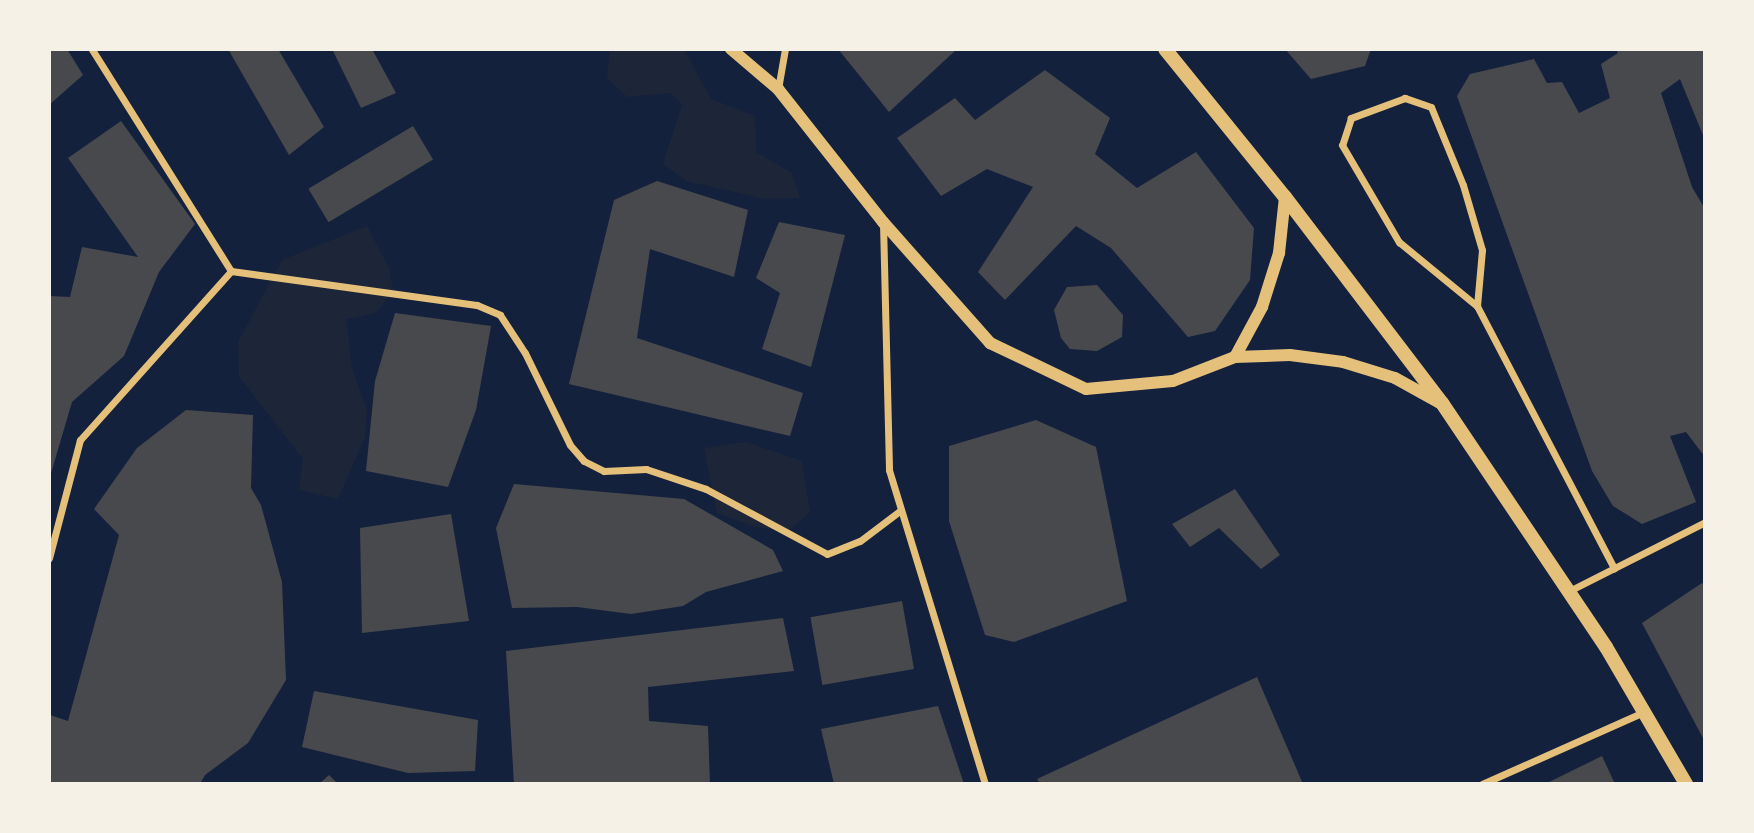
<!DOCTYPE html>
<html>
<head>
<meta charset="utf-8">
<style>
	body { margin:0 }
	#map { position:relative; width:1754px; height:833px; overflow:hidden; background:#14213d; font-family:Figtree,sans-serif }
	div>[style] { position:absolute }
	.green>* { inset:0; background:#1d2539 }
	.building>* { inset:0; background:#48494c; transform-origin:0 0 }
	.minor>* { height:7px; margin:-3.5px; padding:0 3.5px; transform-origin:3.5px; border-radius:3.5px; background:#e5c07b }
	.tertiary>* { height:12px; margin:-6px; padding:0 6px; transform-origin:6px; border-radius:6px; background:#e5c07b }
	.secondary>* { height:14px; margin:-7px; padding:0 7px; transform-origin:7px; border-radius:7px; background:#e5c07b }
	span { translate:-50% -50%; white-space:nowrap; text-align:center; line-height:1.15; -webkit-text-stroke:7px #f6f1e7; paint-order:stroke }
	.frame { position:absolute; inset:0; border:51px solid #f6f1e7; pointer-events:none }
</style>
</head>
<body>
<div id="map">
	<div class="green">
		<div style="clip-path:polygon(610px 49px,684px 49px,711px 99px,755px 116px,756px 152px,792px 173px,800px 198px,765px 199px,687px 181px,663px 164px,682px 105px,671px 93px,627px 97px,607px 78px)"></div>
		<div style="clip-path:polygon(367px 226px,389px 268px,393px 290px,376px 313px,346px 319px,352px 368px,367px 410px,365px 437px,338px 499px,299px 490px,303px 459px,239px 376px,238px 342px,282px 260px)"></div>
		<div style="clip-path:polygon(746px 442px,802px 461px,810px 512px,787px 532px,752px 526px,717px 513px,704px 448px)"></div>
	</div>
	<div class="building">
		<div style="clip-path:polygon(49px 49px,67px 49px,83px 75px,49px 105px)"></div>
		<div style="clip-path:polygon(228px 49px,278px 49px,324px 127px,289px 155px)"></div>
		<div style="clip-path:polygon(332px 49px,372px 49px,396px 93px,361px 108px)"></div>
		<div style="clip-path:polygon(838px 49px,957px 49px,889px 112px)"></div>
		<div style="clip-path:polygon(1285px 49px,1371px 49px,1365px 66px,1311px 79px)"></div>
		<div style="clip-path:polygon(1616px 49px,1705px 49px,1705px 140px,1680px 79px,1661px 93px,1692px 187px,1705px 209px,1705px 457px,1686px 432px,1670px 436px,1696px 502px,1642px 524px,1613px 506px,1592px 471px,1457px 96px,1470px 74px,1534px 59px,1547px 83px,1562px 82px,1579px 113px,1610px 98px,1601px 64px,1618px 53px)"></div>
		<div style="clip-path:polygon(1045px 70px,1110px 118px,1095px 154px,1137px 188px,1196px 152px,1254px 228px,1250px 280px,1215px 331px,1188px 337px,1111px 248px,1076px 226px,1005px 300px,978px 272px,1033px 187px,987px 169px,941px 196px,897px 138px,955px 98px,975px 120px)"></div>
		<div style="clip-path:polygon(121px 121px,195px 224px,159px 272px,124px 356px,72px 402px,49px 480px,49px 296px,70px 297px,82px 247px,138px 257px,68px 158px)"></div>
		<div style="left:413px;top:126px;width:39px;height:122px;rotate:59deg"></div>
		<div style="clip-path:polygon(657px 181px,748px 210px,734px 277px,650px 249px,637px 338px,803px 393px,790px 436px,569px 384px,614px 200px)"></div>
		<div style="clip-path:polygon(779px 222px,845px 235px,811px 367px,762px 349px,780px 293px,756px 278px)"></div>
		<div style="clip-path:polygon(1097px 285px,1123px 315px,1122px 337px,1097px 351px,1070px 349px,1061px 338px,1054px 310px,1067px 287px)"></div>
		<div style="clip-path:polygon(395px 313px,491px 326px,476px 410px,448px 487px,366px 471px,375px 381px)"></div>
		<div style="clip-path:polygon(186px 410px,253px 415px,251px 488px,261px 505px,282px 582px,286px 680px,248px 743px,205px 775px,200px 784px,49px 784px,50px 715px,68px 721px,119px 535px,94px 509px,137px 448px)"></div>
		<div style="clip-path:polygon(1036px 420px,1096px 447px,1127px 601px,1014px 642px,985px 635px,949px 521px,949px 446px)"></div>
		<div style="clip-path:polygon(514px 484px,684px 499px,773px 550px,783px 571px,706px 592px,683px 606px,631px 614px,577px 607px,512px 608px,496px 528px)"></div>
		<div style="clip-path:polygon(1235px 489px,1280px 555px,1261px 569px,1219px 528px,1190px 547px,1172px 524px)"></div>
		<div style="clip-path:polygon(451px 514px,469px 621px,362px 633px,360px 528px)"></div>
		<div style="clip-path:polygon(1702px 583px,1705px 587px,1705px 742px,1642px 623px)"></div>
		<div style="left:902px;top:601px;width:69px;height:93px;rotate:80deg"></div>
		<div style="clip-path:polygon(783px 618px,794px 671px,648px 687px,649px 721px,708px 726px,710px 784px,514px 784px,506px 651px)"></div>
		<div style="clip-path:polygon(1257px 677px,1303px 784px,1040px 784px,1037px 779px)"></div>
		<div style="clip-path:polygon(314px 691px,478px 720px,475px 771px,408px 773px,302px 747px)"></div>
		<div style="clip-path:polygon(938px 706px,964px 784px,834px 784px,821px 729px)"></div>
		<div style="clip-path:polygon(1602px 756px,1615px 784px,1545px 784px)"></div>
		<div style="clip-path:polygon(329px 775px,338px 784px,319px 784px)"></div>
	</div>
	<div class="minor">
		<div style="left:778px;top:89px;width:41px;rotate:-80.1deg"></div>
		<div style="left:883px;top:223px;width:247px;rotate:88.6deg"></div>
		<div style="left:889px;top:470px;width:328px;rotate:73deg"></div>
		<div style="left:231px;top:271px;width:248px;rotate:7.9deg"></div>
		<div style="left:477px;top:305px;width:25px;rotate:23deg"></div>
		<div style="left:500px;top:315px;width:45px;rotate:56.7deg"></div>
		<div style="left:525px;top:353px;width:102px;rotate:63.9deg"></div>
		<div style="left:570px;top:445px;width:21px;rotate:49deg"></div>
		<div style="left:584px;top:461px;width:22px;rotate:27deg"></div>
		<div style="left:604px;top:471px;width:42px;rotate:-2.7deg"></div>
		<div style="left:646px;top:469px;width:63px;rotate:18.4deg"></div>
		<div style="left:706px;top:489px;width:137px;rotate:28.2deg"></div>
		<div style="left:827px;top:554px;width:35px;rotate:-22deg"></div>
		<div style="left:860px;top:541px;width:51px;rotate:-37.1deg"></div>
		<div style="left:1477px;top:306px;width:56px;rotate:-84.9deg"></div>
		<div style="left:1482px;top:250px;width:68px;rotate:-106.3deg"></div>
		<div style="left:1463px;top:185px;width:84px;rotate:-112.3deg"></div>
		<div style="left:1431px;top:107px;width:28px;rotate:-161deg"></div>
		<div style="left:1405px;top:98px;width:58px;rotate:159.7deg"></div>
		<div style="left:1351px;top:118px;width:28px;rotate:108deg"></div>
		<div style="left:1342px;top:145px;width:113px;rotate:59.6deg"></div>
		<div style="left:1399px;top:242px;width:101px;rotate:39.4deg"></div>
		<div style="left:1477px;top:306px;width:296px;rotate:62.4deg"></div>
		<div style="left:49px;top:558px;width:122px;rotate:-75.3deg"></div>
		<div style="left:80px;top:440px;width:227px;rotate:-48.2deg"></div>
		<div style="left:231px;top:271px;width:262px;rotate:-122.1deg"></div>
		<div style="left:1569px;top:591px;width:153px;rotate:-26.9deg"></div>
		<div style="left:1482px;top:784px;width:177px;rotate:-24deg"></div>
	</div>
	<div class="tertiary">
		<div style="left:731px;top:49px;width:62px;rotate:40.4deg"></div>
		<div style="left:778px;top:89px;width:169px;rotate:51.7deg"></div>
		<div style="left:883px;top:222px;width:162px;rotate:48.5deg"></div>
		<div style="left:990px;top:343px;width:106px;rotate:25.6deg"></div>
		<div style="left:1086px;top:389px;width:87px;rotate:-5.3deg"></div>
		<div style="left:1173px;top:381px;width:66px;rotate:-21.2deg"></div>
		<div style="left:1235px;top:357px;width:55px;rotate:-2.1deg"></div>
		<div style="left:1290px;top:355px;width:53px;rotate:7.5deg"></div>
		<div style="left:1343px;top:362px;width:54px;rotate:17.1deg"></div>
		<div style="left:1395px;top:378px;width:51px;rotate:29.1deg"></div>
		<div style="left:1235px;top:357px;width:57px;rotate:-61.6deg"></div>
		<div style="left:1262px;top:307px;width:57px;rotate:-72.5deg"></div>
		<div style="left:1279px;top:253px;width:56px;rotate:-83.9deg"></div>
	</div>
	<div class="secondary">
		<div style="left:1165px;top:49px;width:191px;rotate:51deg"></div>
		<div style="left:1285px;top:197px;width:259px;rotate:52.7deg"></div>
		<div style="left:1442px;top:403px;width:294px;rotate:56.1deg"></div>
		<div style="left:1606px;top:647px;width:159px;rotate:59.7deg"></div>
	</div>
	<div class="frame"></div>
</div>
</body>
</html>
